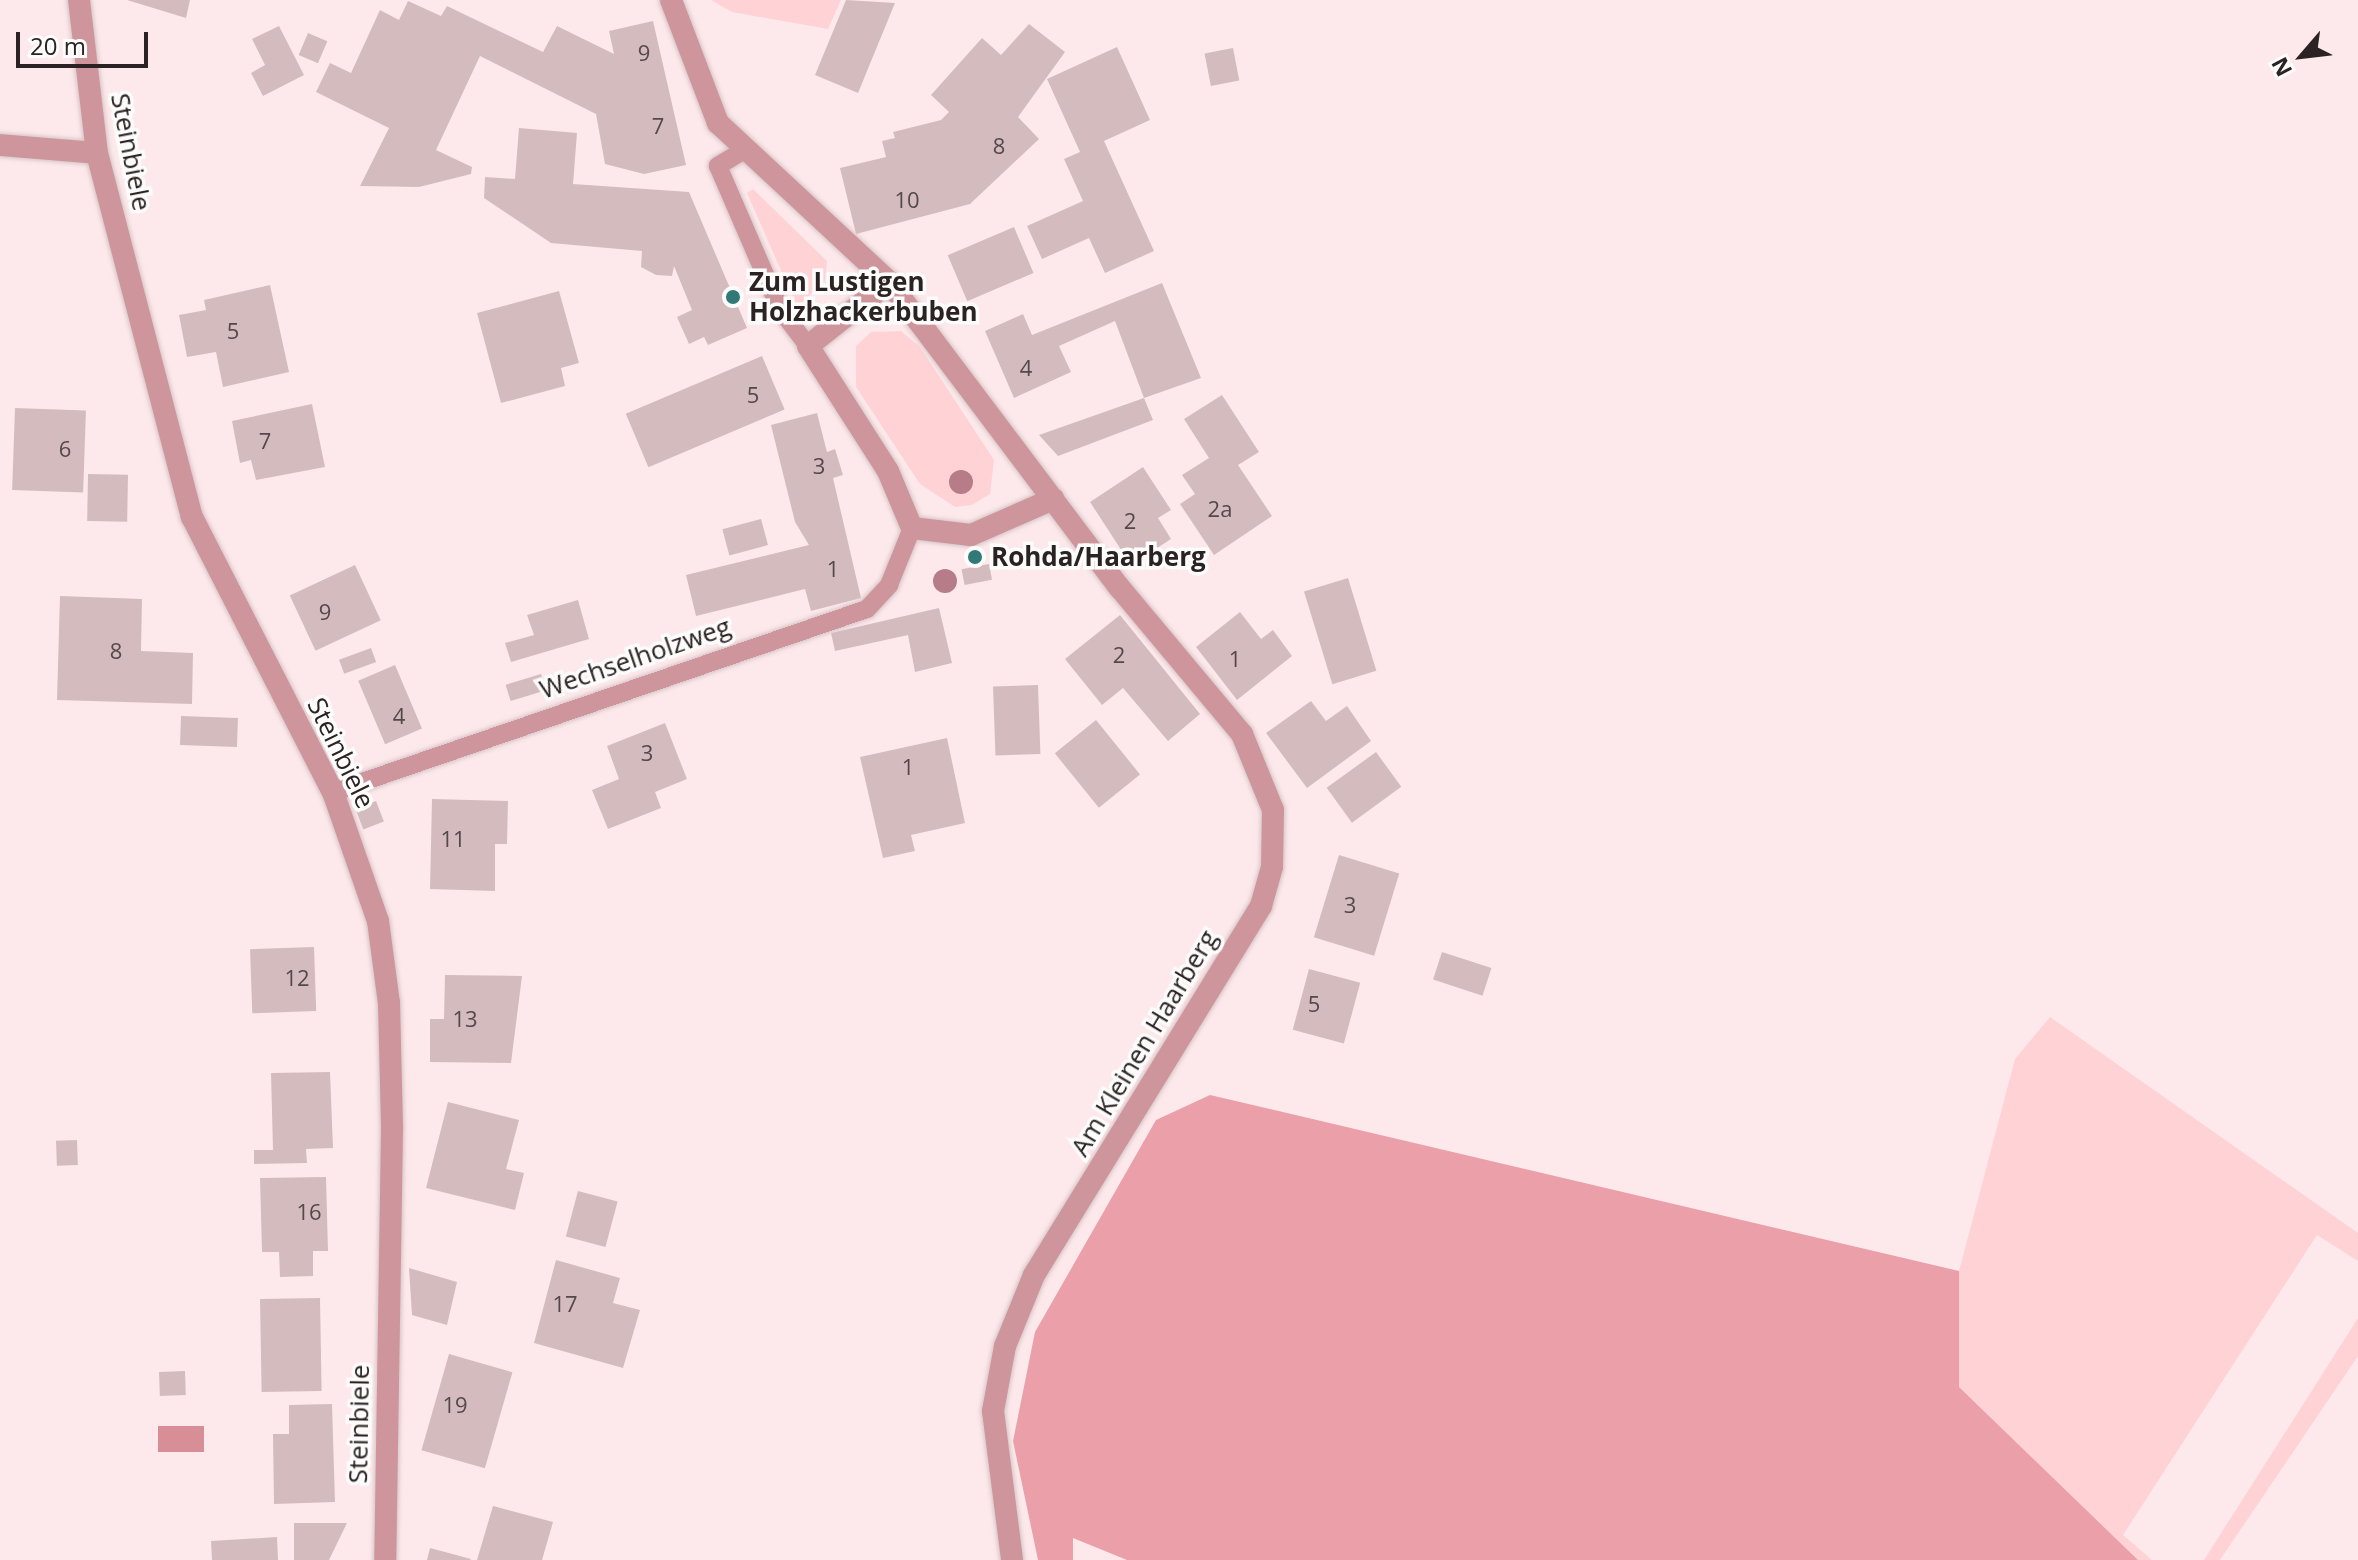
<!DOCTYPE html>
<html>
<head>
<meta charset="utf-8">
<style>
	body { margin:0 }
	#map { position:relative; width:2358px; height:1560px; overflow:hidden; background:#fde9eb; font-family:"Open Sans",sans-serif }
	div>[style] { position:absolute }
	.green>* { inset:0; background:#ffd2d6 }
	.forest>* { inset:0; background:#eb9fa8 }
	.water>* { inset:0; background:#d88e97; transform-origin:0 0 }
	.building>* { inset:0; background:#d4bcbe; transform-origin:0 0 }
	.roads { filter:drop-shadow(0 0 2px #d7c5c7) drop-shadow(0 0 2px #d7c5c7) }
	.service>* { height:18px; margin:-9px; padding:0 9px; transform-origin:9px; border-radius:9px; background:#ce969c }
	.minor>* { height:22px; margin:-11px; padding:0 11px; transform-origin:11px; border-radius:11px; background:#ce969c }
	.tertiary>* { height:22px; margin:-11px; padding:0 11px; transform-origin:11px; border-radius:11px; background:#ce969c }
	.trees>* { width:24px; height:24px; margin:-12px; border-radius:50%; background:#b67d88 }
	.dots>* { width:22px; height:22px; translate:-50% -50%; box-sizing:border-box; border:4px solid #fcfcfc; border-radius:50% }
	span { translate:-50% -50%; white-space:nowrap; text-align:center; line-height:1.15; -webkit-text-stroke:7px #fcfcfc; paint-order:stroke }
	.number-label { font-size:22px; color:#55484a }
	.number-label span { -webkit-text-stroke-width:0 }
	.street-label { font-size:26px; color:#2b2223 }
	.poi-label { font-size:26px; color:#2b2223; font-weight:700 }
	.left { translate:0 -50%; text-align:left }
	.north { position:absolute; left:2262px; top:16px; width:80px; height:80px; -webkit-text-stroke:6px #fcfcfc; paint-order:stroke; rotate:242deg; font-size:22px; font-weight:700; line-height:32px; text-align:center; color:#2b2223 }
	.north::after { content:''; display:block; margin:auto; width:28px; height:36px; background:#2b2223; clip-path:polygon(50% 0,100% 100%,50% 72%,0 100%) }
	.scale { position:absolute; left:16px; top:32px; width:132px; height:36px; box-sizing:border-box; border:4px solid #2b2223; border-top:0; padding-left:10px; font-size:24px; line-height:28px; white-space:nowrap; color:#2b2223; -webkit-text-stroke:6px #fcfcfc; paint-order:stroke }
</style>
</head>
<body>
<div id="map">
	<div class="green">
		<div style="clip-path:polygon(711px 0,841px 0,828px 29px,732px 12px)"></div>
		<div style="clip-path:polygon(753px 189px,827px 261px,825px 281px,797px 307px,747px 193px)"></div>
		<div style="clip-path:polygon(901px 331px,920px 347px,994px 460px,990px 494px,972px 505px,955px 507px,920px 484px,856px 387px,856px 346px,871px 332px)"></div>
		<div style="clip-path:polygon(2050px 1017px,2358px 1233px,2358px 1261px,2317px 1235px,2123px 1535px,2152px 1560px,2138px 1560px,1959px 1387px,1959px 1271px,2015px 1059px)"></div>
		<div style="clip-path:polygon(2358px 1318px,2358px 1356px,2220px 1560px,2204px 1560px)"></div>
	</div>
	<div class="forest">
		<div style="clip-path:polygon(1210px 1095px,1959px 1271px,1959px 1387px,2138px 1560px,1127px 1560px,1073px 1538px,1073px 1560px,1038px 1560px,1013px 1441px,1035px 1332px,1156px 1120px)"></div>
	</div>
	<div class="water">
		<div style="left:204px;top:1426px;width:26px;height:46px;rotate:90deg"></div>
	</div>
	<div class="building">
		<div style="clip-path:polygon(127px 0,190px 0,186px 18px)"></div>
		<div style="clip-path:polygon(846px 0,895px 3px,858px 93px,815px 75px)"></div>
		<div style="clip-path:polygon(408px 1px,441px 16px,447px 6px,543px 52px,557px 26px,614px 54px,609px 31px,653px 21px,686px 165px,644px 174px,605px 164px,596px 114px,480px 56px,436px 150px,472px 167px,471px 174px,419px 187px,360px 186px,389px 128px,316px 92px,330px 63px,351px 73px,380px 10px,399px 20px)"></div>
		<div style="clip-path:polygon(1029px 24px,1065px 52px,1018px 117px,1039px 139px,970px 204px,856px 234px,840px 168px,886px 157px,882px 141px,895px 138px,893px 132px,941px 120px,949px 112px,931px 95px,982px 38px,1001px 55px)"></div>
		<div style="clip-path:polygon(279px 26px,304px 75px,263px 96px,251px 73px,265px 65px,252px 39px)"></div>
		<div style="left:308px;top:33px;width:21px;height:24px;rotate:23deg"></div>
		<div style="clip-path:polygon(1117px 47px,1150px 120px,1104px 141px,1154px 251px,1105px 273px,1089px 238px,1042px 259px,1027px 226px,1083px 201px,1064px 159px,1080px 152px,1047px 79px)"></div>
		<div style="left:1233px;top:48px;width:33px;height:29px;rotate:79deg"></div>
		<div style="clip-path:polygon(519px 128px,577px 133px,573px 184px,689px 192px,747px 328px,708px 345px,704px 337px,689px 344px,677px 317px,692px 310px,674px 266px,672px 276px,656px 275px,641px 267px,642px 251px,551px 243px,484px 198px,485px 177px,515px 179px)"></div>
		<div style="left:1014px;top:227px;width:50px;height:72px;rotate:67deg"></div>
		<div style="clip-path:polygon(1162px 283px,1201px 378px,1144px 398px,1115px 321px,1059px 346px,1071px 372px,1014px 398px,985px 331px,1023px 314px,1032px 335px)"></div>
		<div style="clip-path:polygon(270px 285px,289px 372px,223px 387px,216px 352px,187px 357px,179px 315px,206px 310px,204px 300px)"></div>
		<div style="clip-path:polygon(559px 291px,579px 363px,561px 368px,565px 386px,501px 403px,477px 313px)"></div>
		<div style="left:762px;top:356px;width:58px;height:148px;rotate:67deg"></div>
		<div style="clip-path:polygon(1222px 395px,1259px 452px,1238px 465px,1272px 516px,1214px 555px,1180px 504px,1195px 494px,1182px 475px,1209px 458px,1184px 419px)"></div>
		<div style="clip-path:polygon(1144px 398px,1153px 420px,1058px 456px,1039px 435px)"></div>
		<div style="clip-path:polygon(312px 404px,325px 467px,256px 480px,251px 460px,240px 463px,232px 421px)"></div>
		<div style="left:15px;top:408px;width:71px;height:82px;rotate:2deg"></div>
		<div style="clip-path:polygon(817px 413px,827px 452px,835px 449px,843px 475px,833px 478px,861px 598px,811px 611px,805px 589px,696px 616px,686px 575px,809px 545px,795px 522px,771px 425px)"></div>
		<div style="clip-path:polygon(1143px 467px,1171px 510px,1158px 518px,1171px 539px,1131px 565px,1090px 502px)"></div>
		<div style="left:88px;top:474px;width:40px;height:47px;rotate:1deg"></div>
		<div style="left:761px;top:519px;width:27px;height:40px;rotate:75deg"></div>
		<div style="left:989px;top:564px;width:16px;height:28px;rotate:79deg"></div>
		<div style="left:355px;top:565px;width:61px;height:72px;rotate:65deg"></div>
		<div style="left:1348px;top:578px;width:97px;height:46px;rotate:73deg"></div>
		<div style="clip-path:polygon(60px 596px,142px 599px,141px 651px,193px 653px,192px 704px,57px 700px)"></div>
		<div style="clip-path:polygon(578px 600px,589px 639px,511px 662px,505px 643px,534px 635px,527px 615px)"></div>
		<div style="clip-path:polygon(939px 608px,952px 663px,915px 672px,908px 635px,835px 651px,831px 633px)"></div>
		<div style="clip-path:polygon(1240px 612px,1261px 639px,1273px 630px,1292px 656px,1237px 700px,1196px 647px)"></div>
		<div style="clip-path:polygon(1120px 615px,1200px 714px,1168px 741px,1123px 688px,1102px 705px,1065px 659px)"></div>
		<div style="left:371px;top:648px;width:15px;height:34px;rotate:70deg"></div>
		<div style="left:395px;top:665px;width:69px;height:40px;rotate:67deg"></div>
		<div style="left:541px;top:674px;width:17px;height:37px;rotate:73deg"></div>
		<div style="left:1038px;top:685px;width:69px;height:45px;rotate:88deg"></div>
		<div style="clip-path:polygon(1311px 701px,1326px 721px,1347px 706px,1371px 741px,1307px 788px,1266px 733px)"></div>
		<div style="left:181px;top:716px;width:57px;height:29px;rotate:2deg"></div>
		<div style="left:1096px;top:720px;width:70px;height:53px;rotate:51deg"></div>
		<div style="clip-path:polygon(665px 723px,687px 779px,655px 792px,661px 808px,608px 829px,592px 790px,619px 779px,607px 746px)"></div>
		<div style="clip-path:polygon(947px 738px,965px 823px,911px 835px,915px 851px,883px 858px,860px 757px)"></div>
		<div style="left:1376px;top:752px;width:43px;height:61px;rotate:54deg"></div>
		<div style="clip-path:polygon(432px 799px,508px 801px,507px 844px,495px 844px,495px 891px,430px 889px)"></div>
		<div style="left:376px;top:801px;width:22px;height:22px;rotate:69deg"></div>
		<div style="left:1339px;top:855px;width:63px;height:86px;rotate:17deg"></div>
		<div style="left:314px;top:947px;width:64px;height:64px;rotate:88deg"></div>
		<div style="left:1442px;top:952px;width:52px;height:29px;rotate:18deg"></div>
		<div style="left:1309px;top:969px;width:53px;height:63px;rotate:15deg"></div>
		<div style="clip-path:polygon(445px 975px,522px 976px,511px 1063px,430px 1062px,430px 1019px,444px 1019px)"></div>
		<div style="clip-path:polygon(330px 1072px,333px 1148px,306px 1149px,307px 1163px,254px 1164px,254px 1150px,273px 1150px,271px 1073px)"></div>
		<div style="clip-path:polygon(448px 1102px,519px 1120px,506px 1169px,524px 1173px,515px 1210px,426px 1188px)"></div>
		<div style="left:77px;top:1140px;width:25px;height:21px;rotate:88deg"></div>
		<div style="clip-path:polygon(326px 1177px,328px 1251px,313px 1251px,313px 1276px,280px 1277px,279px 1252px,262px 1252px,260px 1178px)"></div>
		<div style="left:578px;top:1191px;width:41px;height:47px;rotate:15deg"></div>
		<div style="clip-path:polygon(556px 1260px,620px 1278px,613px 1303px,640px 1310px,623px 1368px,534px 1343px)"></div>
		<div style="clip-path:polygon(409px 1268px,457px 1282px,447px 1325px,412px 1315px)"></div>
		<div style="left:320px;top:1298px;width:93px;height:60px;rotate:89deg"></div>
		<div style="left:449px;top:1354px;width:66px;height:100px;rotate:16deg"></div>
		<div style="left:185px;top:1371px;width:24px;height:26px;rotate:88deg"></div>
		<div style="clip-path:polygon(332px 1404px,335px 1502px,274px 1504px,273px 1434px,289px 1434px,289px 1405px)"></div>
		<div style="clip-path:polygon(493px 1506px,553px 1522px,542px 1560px,477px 1560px)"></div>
		<div style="clip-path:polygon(294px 1523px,347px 1523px,329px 1560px,294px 1560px)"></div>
		<div style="clip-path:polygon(277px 1537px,278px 1560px,212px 1560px,211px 1541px)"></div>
		<div style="clip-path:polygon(430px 1548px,471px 1559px,470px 1560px,427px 1560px)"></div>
	</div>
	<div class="roads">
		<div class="service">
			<div style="left:746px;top:149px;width:33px;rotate:149deg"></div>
			<div style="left:718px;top:166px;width:156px;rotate:66.6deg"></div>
			<div style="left:780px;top:309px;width:46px;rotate:52.9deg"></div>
			<div style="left:333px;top:792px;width:564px;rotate:-18.92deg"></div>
			<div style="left:867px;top:609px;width:33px;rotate:-47deg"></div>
			<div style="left:889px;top:585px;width:61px;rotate:-68deg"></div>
		</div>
		<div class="minor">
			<div style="left:79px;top:0;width:154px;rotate:83.3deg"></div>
			<div style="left:97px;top:153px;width:376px;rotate:75.4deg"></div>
			<div style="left:192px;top:517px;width:309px;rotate:62.9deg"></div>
			<div style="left:333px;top:792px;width:137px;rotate:70.8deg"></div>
			<div style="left:378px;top:921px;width:83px;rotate:82.4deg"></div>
			<div style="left:389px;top:1003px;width:127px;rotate:88.6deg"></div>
			<div style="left:392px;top:1130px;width:430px;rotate:90.9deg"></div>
			<div style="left:0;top:145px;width:97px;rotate:4.7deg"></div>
			<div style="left:889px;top:282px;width:103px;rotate:141.7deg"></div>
			<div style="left:808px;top:346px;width:148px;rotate:57.4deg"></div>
			<div style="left:888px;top:471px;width:62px;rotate:67.2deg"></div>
			<div style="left:912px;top:528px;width:59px;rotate:6.8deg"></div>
			<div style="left:971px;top:535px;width:90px;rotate:-23.7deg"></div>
		</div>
		<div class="tertiary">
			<div style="left:671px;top:0;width:132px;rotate:69.1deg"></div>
			<div style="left:718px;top:123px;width:233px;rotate:42.9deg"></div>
			<div style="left:889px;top:282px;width:382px;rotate:53deg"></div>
			<div style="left:1119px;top:587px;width:192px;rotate:50.1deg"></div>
			<div style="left:1242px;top:734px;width:82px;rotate:67.8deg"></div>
			<div style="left:1273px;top:810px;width:57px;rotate:91deg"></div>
			<div style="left:1272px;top:867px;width:41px;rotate:105.8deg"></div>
			<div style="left:1261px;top:906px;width:433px;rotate:121.6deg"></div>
			<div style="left:1034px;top:1275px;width:77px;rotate:112.2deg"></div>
			<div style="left:1005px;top:1346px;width:66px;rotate:100.5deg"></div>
			<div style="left:993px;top:1411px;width:150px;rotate:82.7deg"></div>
		</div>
	</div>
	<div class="trees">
		<div style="left:961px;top:482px"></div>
		<div style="left:945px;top:581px"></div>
	</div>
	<div class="dots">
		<div style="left:733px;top:297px;background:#307976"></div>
		<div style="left:975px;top:557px;background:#307976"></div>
	</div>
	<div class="number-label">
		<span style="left:644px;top:53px">9</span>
		<span style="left:658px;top:126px">7</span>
		<span style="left:999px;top:146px">8</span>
		<span style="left:907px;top:200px">10</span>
		<span style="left:233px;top:331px">5</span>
		<span style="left:1026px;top:368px">4</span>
		<span style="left:753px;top:395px">5</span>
		<span style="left:265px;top:441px">7</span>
		<span style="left:65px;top:449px">6</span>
		<span style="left:819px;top:466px">3</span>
		<span style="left:1220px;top:509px">2a</span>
		<span style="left:1130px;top:521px">2</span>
		<span style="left:833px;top:569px">1</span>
		<span style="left:325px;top:612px">9</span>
		<span style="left:116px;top:651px">8</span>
		<span style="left:1119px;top:655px">2</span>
		<span style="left:1235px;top:659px">1</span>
		<span style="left:399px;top:716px">4</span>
		<span style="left:647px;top:753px">3</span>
		<span style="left:908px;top:767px">1</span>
		<span style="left:453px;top:839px">11</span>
		<span style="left:1350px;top:905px">3</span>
		<span style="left:297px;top:978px">12</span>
		<span style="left:1314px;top:1004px">5</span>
		<span style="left:465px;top:1019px">13</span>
		<span style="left:309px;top:1212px">16</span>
		<span style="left:565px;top:1304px">17</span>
		<span style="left:455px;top:1405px">19</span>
	</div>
	<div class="street-label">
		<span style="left:131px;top:152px;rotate:79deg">Steinbiele</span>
		<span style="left:635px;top:658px;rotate:-19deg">Wechselholzweg</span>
		<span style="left:341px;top:753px;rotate:64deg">Steinbiele</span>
		<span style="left:1144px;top:1043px;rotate:-59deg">Am Kleinen Haarberg</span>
		<span style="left:359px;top:1424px;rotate:-89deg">Steinbiele</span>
	</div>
	<div class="poi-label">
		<span class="left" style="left:749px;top:297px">Zum Lustigen<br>Holzhackerbuben</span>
		<span class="left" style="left:991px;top:557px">Rohda/Haarberg</span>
	</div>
	<div class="north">N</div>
	<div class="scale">20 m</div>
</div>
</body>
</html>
